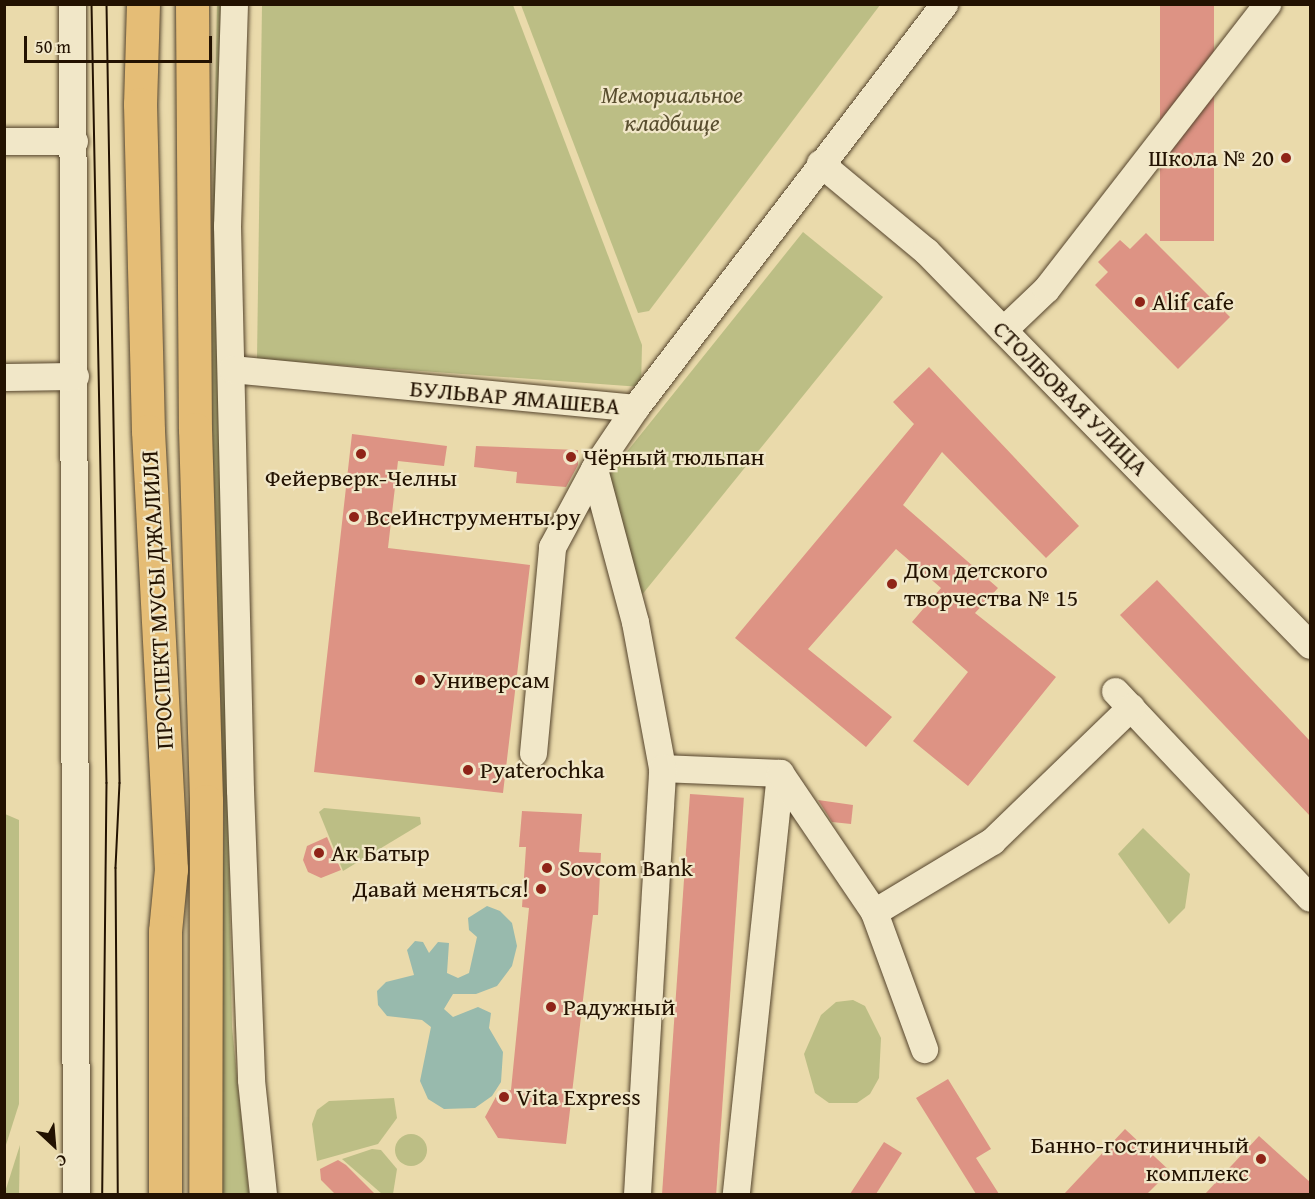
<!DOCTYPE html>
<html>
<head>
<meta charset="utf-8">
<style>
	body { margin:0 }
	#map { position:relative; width:1315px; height:1199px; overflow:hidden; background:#eadaab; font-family:"Gentium Book Plus",serif }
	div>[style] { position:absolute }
	.green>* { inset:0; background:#bcbe85 }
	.round { border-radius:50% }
	.water>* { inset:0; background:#98baad }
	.building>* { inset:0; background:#dd9384; transform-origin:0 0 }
	.roads { filter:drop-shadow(0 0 2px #55442c) drop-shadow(0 0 2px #55442c) }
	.minor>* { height:27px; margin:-13.5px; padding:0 13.5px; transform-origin:13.5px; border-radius:13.5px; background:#f1e7c8 }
	.major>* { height:33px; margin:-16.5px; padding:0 16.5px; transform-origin:16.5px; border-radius:16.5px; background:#e5bd76 }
	.tram>* { height:1.5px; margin:-0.75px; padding:0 0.75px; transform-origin:0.75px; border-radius:0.75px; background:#231201 }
	.dots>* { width:16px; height:16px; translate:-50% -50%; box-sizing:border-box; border:3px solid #f1e7c8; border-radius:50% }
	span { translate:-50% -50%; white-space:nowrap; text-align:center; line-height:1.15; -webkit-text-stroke:4.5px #f1e7c8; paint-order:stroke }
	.park-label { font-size:24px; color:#594e2f; font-style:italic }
	.poi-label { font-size:24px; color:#231201 }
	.right { translate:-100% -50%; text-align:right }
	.left { translate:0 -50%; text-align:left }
	.street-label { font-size:24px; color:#231201 }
	.frame { position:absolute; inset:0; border:6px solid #231201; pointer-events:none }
	.north { position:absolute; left:24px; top:1115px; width:60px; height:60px; -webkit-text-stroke:4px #f1e7c8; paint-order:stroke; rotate:154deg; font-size:16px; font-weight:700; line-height:24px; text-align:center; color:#231201 }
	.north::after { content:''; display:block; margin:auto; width:21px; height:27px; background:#231201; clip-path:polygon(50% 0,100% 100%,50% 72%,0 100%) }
	.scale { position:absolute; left:24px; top:36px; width:188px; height:27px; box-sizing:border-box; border:3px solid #231201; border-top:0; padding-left:8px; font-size:18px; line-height:21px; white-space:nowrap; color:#231201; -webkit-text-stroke:4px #f1e7c8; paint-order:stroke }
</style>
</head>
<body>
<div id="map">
	<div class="green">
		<div style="clip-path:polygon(217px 5px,225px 5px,220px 352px,232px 1027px,249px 1194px,218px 1194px,224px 819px,210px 355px)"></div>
		<div style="clip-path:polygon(262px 5px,513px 5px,642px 345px,641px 387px,257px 359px)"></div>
		<div style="clip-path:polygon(521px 5px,880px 5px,649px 311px,638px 313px)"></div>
		<div style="clip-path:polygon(803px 232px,883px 297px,641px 596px,609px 474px)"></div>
		<div style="clip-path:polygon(324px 808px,420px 817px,421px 824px,343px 871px,319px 812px)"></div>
		<div style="clip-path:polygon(5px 814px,19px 820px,19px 1104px,5px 1148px)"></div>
		<div style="clip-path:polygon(1143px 828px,1190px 874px,1185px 908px,1169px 924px,1118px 854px)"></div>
		<div style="clip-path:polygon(853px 1000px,865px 1006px,881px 1038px,879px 1078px,870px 1094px,857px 1103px,829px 1103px,815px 1093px,804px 1054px,821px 1015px,836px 1002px)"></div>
		<div style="clip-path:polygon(394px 1098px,397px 1118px,378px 1144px,317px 1161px,312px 1124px,317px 1110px,329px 1101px)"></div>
		<div class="round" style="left:395px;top:1134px;width:32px;height:32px"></div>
		<div style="clip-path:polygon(20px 1145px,19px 1194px,5px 1194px,5px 1192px)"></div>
		<div style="clip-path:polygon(372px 1149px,381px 1150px,397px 1169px,393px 1194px,382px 1194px,342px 1159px)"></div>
	</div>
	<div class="water">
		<div style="clip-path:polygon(487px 906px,500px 911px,512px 923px,517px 946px,512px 966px,497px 986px,476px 994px,453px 994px,444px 1009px,453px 1017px,478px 1007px,491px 1013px,489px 1028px,503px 1052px,501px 1082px,492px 1096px,475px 1108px,444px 1109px,428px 1099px,420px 1081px,431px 1027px,422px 1020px,387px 1016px,378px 1005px,377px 991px,386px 982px,414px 975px,407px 950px,415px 941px,423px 942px,429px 953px,438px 942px,449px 943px,447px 973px,458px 978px,469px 973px,477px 937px,469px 930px,468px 918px)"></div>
	</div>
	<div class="building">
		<div style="left:1160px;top:4px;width:54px;height:237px"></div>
		<div style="clip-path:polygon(1146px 233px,1230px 317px,1178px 369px,1095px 285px,1108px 272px,1098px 262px,1120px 240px,1130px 249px)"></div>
		<div style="clip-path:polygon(929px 367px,1079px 526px,1046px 558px,942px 452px,903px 505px,998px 588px,975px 613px,1056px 677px,968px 786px,913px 741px,968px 672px,912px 622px,941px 588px,896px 549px,808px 649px,892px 717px,866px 747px,735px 638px,914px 424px,893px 402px)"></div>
		<div style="clip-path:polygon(352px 434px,447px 446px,444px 466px,398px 461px,388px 548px,530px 565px,503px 793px,314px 772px)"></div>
		<div style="clip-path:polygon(476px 446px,578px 450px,578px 465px,566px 487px,516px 483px,517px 472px,474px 467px)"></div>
		<div style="clip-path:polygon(1157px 580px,1311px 742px,1311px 817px,1120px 615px)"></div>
		<div style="left:690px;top:794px;width:54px;height:402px;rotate:4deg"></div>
		<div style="clip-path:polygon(818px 800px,853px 805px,851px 824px,832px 822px)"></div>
		<div style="clip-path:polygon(522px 811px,582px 814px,579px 852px,601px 853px,598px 915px,593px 915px,566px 1144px,498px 1138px,485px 1117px,498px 1093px,511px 1090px,529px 908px,522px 907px,526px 847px,519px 847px)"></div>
		<div style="clip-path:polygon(327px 837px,341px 870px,321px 878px,308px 872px,303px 860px,307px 846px)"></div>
		<div style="clip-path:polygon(948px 1079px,991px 1149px,976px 1158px,999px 1194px,976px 1194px,916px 1098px)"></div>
		<div style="clip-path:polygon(1125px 1129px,1170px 1171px,1147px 1194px,1064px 1194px)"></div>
		<div style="clip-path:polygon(1259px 1136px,1311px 1183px,1311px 1194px,1205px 1194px)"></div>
		<div style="clip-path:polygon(884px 1142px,902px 1153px,876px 1194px,850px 1194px)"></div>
		<div style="clip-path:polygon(338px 1160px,346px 1165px,375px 1194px,335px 1194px,321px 1180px,320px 1169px)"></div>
	</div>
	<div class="roads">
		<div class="minor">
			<div style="left:72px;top:4px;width:1190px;rotate:89.81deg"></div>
			<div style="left:234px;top:4px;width:222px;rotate:91.8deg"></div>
			<div style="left:227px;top:226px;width:564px;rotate:88.68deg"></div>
			<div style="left:240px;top:790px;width:290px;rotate:87.8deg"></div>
			<div style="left:251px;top:1080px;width:115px;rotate:84deg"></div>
			<div style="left:4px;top:141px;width:70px"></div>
			<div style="left:820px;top:163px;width:138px;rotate:39.7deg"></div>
			<div style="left:926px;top:251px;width:550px;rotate:45.74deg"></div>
			<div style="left:1003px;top:330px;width:59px;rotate:-43.6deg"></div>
			<div style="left:1046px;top:289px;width:361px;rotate:-52.2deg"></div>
			<div style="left:232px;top:369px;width:405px;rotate:5.5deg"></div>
			<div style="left:635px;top:408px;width:509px;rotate:-52.59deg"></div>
			<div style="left:4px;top:377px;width:71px;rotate:-0.8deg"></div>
			<div style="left:594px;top:469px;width:158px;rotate:75deg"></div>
			<div style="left:635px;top:622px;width:148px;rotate:79.5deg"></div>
			<div style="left:662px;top:768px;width:118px;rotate:2.4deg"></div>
			<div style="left:780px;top:773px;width:423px;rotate:96deg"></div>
			<div style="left:1115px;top:691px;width:284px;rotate:46.7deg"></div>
			<div style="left:533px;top:753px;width:207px;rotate:-84.7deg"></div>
			<div style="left:552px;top:547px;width:89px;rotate:-61.7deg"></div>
			<div style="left:594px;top:469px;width:73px;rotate:-56.1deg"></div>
			<div style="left:780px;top:773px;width:168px;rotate:55.9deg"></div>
			<div style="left:874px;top:912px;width:146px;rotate:69.9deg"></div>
			<div style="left:874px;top:912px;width:138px;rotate:-31deg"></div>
			<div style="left:992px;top:841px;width:193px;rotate:-44deg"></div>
			<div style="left:637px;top:1194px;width:427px;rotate:-86.6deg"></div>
		</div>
		<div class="major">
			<div style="left:143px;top:4px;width:100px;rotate:91.7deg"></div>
			<div style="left:140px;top:104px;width:327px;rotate:88.6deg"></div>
			<div style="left:148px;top:431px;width:439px;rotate:87deg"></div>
			<div style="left:171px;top:869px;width:62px;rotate:95.5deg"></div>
			<div style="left:165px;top:931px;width:263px;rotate:90deg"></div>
			<div style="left:192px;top:4px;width:425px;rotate:89.6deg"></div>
			<div style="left:195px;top:429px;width:372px;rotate:88.3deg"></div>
			<div style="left:206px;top:801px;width:393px;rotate:90.1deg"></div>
		</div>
	</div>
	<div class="tram">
		<div style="left:92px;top:4px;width:779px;rotate:88.9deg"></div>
		<div style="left:107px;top:783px;width:411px;rotate:90.6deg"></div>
		<div style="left:107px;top:4px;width:779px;rotate:89.04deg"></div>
		<div style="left:120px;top:783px;width:85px;rotate:92.7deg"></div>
		<div style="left:116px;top:868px;width:326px;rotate:89.6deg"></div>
	</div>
	<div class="dots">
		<div style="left:1286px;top:158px;background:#8f2418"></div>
		<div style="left:1140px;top:302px;background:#8f2418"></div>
		<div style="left:361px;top:454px;background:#8f2418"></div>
		<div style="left:571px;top:457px;background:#8f2418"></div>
		<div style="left:354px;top:517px;background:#8f2418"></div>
		<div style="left:892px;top:584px;background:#8f2418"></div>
		<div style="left:420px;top:680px;background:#8f2418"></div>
		<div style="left:468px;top:770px;background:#8f2418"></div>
		<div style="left:319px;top:853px;background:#8f2418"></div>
		<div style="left:547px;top:868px;background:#8f2418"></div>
		<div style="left:541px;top:889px;background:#8f2418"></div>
		<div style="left:551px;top:1007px;background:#8f2418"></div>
		<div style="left:504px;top:1097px;background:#8f2418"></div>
		<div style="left:1261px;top:1159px;background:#8f2418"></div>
	</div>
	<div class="park-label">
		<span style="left:672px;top:109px">Мемориальное<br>кладбище</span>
	</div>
	<div class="poi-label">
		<span class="right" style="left:1274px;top:158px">Школа № 20</span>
		<span class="left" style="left:1152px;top:302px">Alif cafe</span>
		<span class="left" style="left:583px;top:457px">Чёрный тюльпан</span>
		<span style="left:361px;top:478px">Фейерверк-Челны</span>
		<span class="left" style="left:366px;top:517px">ВсеИнструменты.ру</span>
		<span class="left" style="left:904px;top:584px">Дом детского<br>творчества № 15</span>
		<span class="left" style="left:432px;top:680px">Универсам</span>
		<span class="left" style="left:480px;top:770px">Pyaterochka</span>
		<span class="left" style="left:331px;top:853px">Ак Батыр</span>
		<span class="left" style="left:559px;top:868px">Sovcom Bank</span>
		<span class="right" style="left:529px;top:889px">Давай меняться!</span>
		<span class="left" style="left:563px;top:1007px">Радужный</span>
		<span class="left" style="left:516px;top:1097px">Vita Express</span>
		<span class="right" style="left:1249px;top:1159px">Банно-гостиничный<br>комплекс</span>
	</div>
	<div class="street-label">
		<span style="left:515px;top:397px;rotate:5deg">БУЛЬВАР ЯМАШЕВА</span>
		<span style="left:1071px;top:398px;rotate:45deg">СТОЛБОВАЯ УЛИЦА</span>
		<span style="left:157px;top:600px;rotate:-93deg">ПРОСПЕКТ МУСЫ ДЖАЛИЛЯ</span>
	</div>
	<div class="frame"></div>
	<div class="north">С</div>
	<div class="scale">50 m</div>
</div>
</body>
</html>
